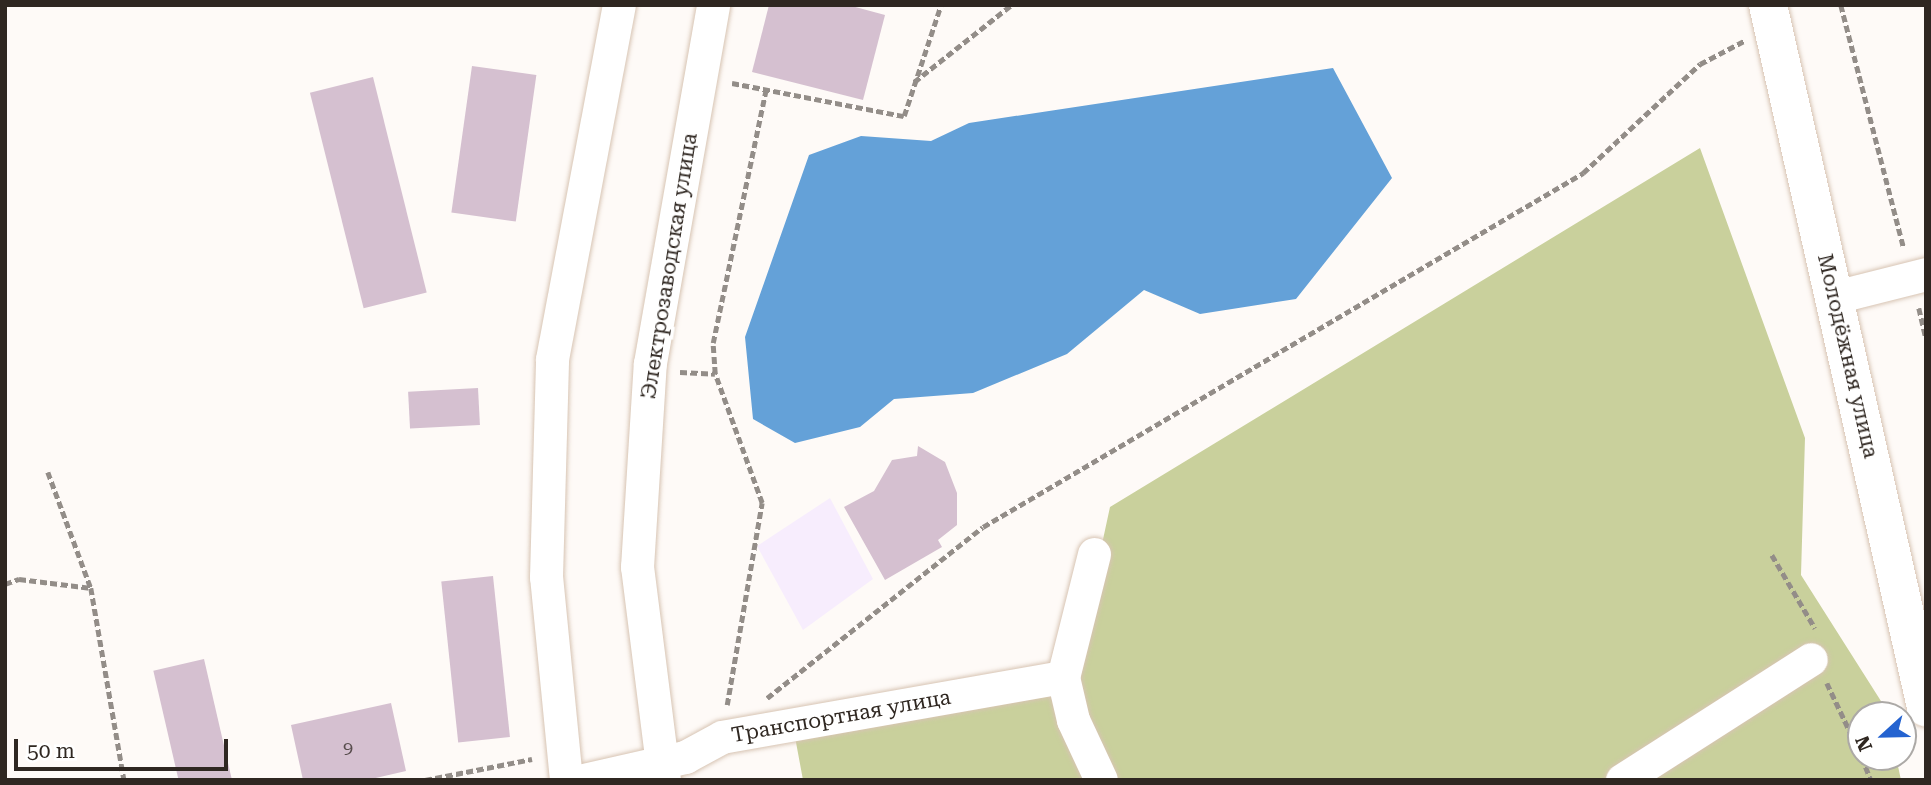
<!DOCTYPE html>
<html>
<head>
<meta charset="utf-8">
<style>
	body { margin:0 }
	#map { position:relative; width:1931px; height:785px; overflow:hidden; background:#fefaf7; font-family:"Roboto Serif",serif }
	div>[style] { position:absolute }
	.commercial>* { inset:0; background:#f7edfd }
	.green>* { inset:0; background:#c9d09c }
	.water>* { inset:0; background:#64a1d8 }
	.building>* { inset:0; background:#d5c0d0; transform-origin:0 0 }
	.path>* { height:4.5px; margin-top:-2.25px; transform-origin:0; background:repeating-linear-gradient(90deg,#938d88 0 7px,transparent 0 10.5px) }
	.roads { filter:drop-shadow(0 0 2px #d7c4b3) drop-shadow(0 0 2px #d7c4b3) }
	.minor>* { height:33px; margin:-16.5px; padding:0 16.5px; transform-origin:16.5px; border-radius:16.5px; background:#fff }
	.major>* { height:38px; margin:-19px; padding:0 19px; transform-origin:19px; border-radius:19px; background:#fff }
	span { translate:-50% -50%; white-space:nowrap; text-align:center; line-height:1.15; -webkit-text-stroke:7px #fff; paint-order:stroke }
	.number-label { font-size:18px; color:#584d4d }
	.number-label span { -webkit-text-stroke-width:0 }
	.street-label { font-size:21px; color:#2f2721 }
	.frame { position:absolute; inset:0; border:7px solid #2f2721; pointer-events:none }
	.north { position:absolute; left:1847px; top:701px; width:70px; height:70px; box-sizing:border-box; background:#fff; border:2px solid #aca9a6; border-radius:50%; rotate:248deg; font-size:19px; font-weight:700; line-height:28px; text-align:center; color:#2f2721 }
	.north::after { content:''; display:block; margin:auto; width:24px; height:32px; background:#2463d0; clip-path:polygon(50% 0,100% 100%,50% 72%,0 100%) }
	.scale { position:absolute; left:14px; top:739px; width:214px; height:32px; box-sizing:border-box; border:4px solid #2f2721; border-top:0; padding-left:9px; font-size:21px; line-height:24px; white-space:nowrap; color:#2f2721; -webkit-text-stroke:5px #fff; paint-order:stroke }
</style>
</head>
<body>
<div id="map">
	<div class="commercial">
		<div style="clip-path:polygon(830px 498px,873px 579px,803px 630px,757px 546px)"></div>
	</div>
	<div class="green">
		<div style="clip-path:polygon(1700px 148px,1805px 438px,1801px 575px,1886px 709px,1887px 715px,1861px 715px,1861px 757px,1896px 757px,1901px 780px,803px 780px,795px 737px,1078px 687px,1080px 646px,1110px 507px)"></div>
	</div>
	<div class="water">
		<div style="clip-path:polygon(1333px 68px,1392px 178px,1296px 299px,1200px 314px,1144px 290px,1067px 354px,973px 393px,894px 399px,860px 427px,795px 443px,753px 419px,745px 337px,809px 155px,861px 136px,931px 141px,969px 123px)"></div>
	</div>
	<div class="building">
		<div style="clip-path:polygon(769px 5px,848px 5px,885px 15px,863px 100px,752px 72px)"></div>
		<div style="left:472px;top:66px;width:65px;height:148px;rotate:8deg"></div>
		<div style="left:373px;top:77px;width:222px;height:65px;rotate:76deg"></div>
		<div style="left:478px;top:388px;width:37px;height:70px;rotate:87deg"></div>
		<div style="clip-path:polygon(918px 446px,945px 462px,957px 493px,957px 525px,938px 540px,942px 547px,885px 580px,844px 507px,874px 491px,892px 460px,917px 456px)"></div>
		<div style="left:493px;top:576px;width:162px;height:52px;rotate:84deg"></div>
		<div style="left:204px;top:659px;width:124px;height:52px;rotate:77deg"></div>
		<div style="clip-path:polygon(391px 703px,406px 771px,367px 780px,303px 780px,291px 725px)"></div>
	</div>
	<div class="path">
		<div style="left:1841px;top:5px;width:251px;rotate:75.5deg"></div>
		<div style="left:914px;top:82px;width:124px;rotate:-38.4deg"></div>
		<div style="left:732px;top:83px;width:175px;rotate:10.9deg"></div>
		<div style="left:904px;top:116px;width:117px;rotate:-71.6deg"></div>
		<div style="left:1919px;top:308px;width:31px;rotate:77deg"></div>
		<div style="left:680px;top:372px;width:35px;rotate:3deg"></div>
		<div style="left:48px;top:472px;width:124px;rotate:69.7deg"></div>
		<div style="left:1772px;top:555px;width:85px;rotate:59.5deg"></div>
		<div style="left:5px;top:584px;width:15px;rotate:-20deg"></div>
		<div style="left:19px;top:579px;width:73px;rotate:7.1deg"></div>
		<div style="left:91px;top:588px;width:195px;rotate:80.2deg"></div>
		<div style="left:1827px;top:683px;width:80px;rotate:64.7deg"></div>
		<div style="left:767px;top:698px;width:275px;rotate:-38.4deg"></div>
		<div style="left:983px;top:527px;width:697px;rotate:-30.54deg"></div>
		<div style="left:1583px;top:173px;width:160px;rotate:-43deg"></div>
		<div style="left:1700px;top:64px;width:50px;rotate:-27.6deg"></div>
		<div style="left:727px;top:705px;width:205px;rotate:-80.2deg"></div>
		<div style="left:762px;top:503px;width:137px;rotate:-110deg"></div>
		<div style="left:715px;top:374px;width:31px;rotate:-94deg"></div>
		<div style="left:713px;top:343px;width:258px;rotate:-78.2deg"></div>
		<div style="left:1862px;top:757px;width:25px;rotate:69deg"></div>
		<div style="left:425px;top:780px;width:109px;rotate:-11.1deg"></div>
	</div>
	<div class="roads">
		<div class="minor">
			<div style="left:1835px;top:297px;width:94px;rotate:-14.2deg"></div>
			<div style="left:1094px;top:554px;width:127px;rotate:104.1deg"></div>
			<div style="left:1063px;top:677px;width:44px;rotate:76.9deg"></div>
			<div style="left:1073px;top:720px;width:66px;rotate:65deg"></div>
			<div style="left:566px;top:780px;width:204px;rotate:-95.6deg"></div>
			<div style="left:546px;top:577px;width:218px;rotate:-88.4deg"></div>
			<div style="left:552px;top:359px;width:360px;rotate:-79.3deg"></div>
			<div style="left:583px;top:780px;width:105px;rotate:-12.7deg"></div>
			<div style="left:685px;top:757px;width:42px;rotate:-28.4deg"></div>
			<div style="left:722px;top:737px;width:346px;rotate:-10deg"></div>
			<div style="left:664px;top:780px;width:215px;rotate:-97.2deg"></div>
			<div style="left:637px;top:567px;width:204px;rotate:-86.4deg"></div>
			<div style="left:650px;top:363px;width:364px;rotate:-80deg"></div>
			<div style="left:1622px;top:780px;width:224px;rotate:-32.6deg"></div>
		</div>
		<div class="major">
			<div style="left:1768px;top:5px;width:720px;rotate:77.32deg"></div>
		</div>
	</div>
	<div class="number-label">
		<span style="left:348px;top:748px">9</span>
	</div>
	<div class="street-label">
		<span style="left:669px;top:266px;rotate:-81deg">Электрозаводская улица</span>
		<span style="left:1848px;top:356px;rotate:77deg">Молодёжная улица</span>
		<span style="left:841px;top:716px;rotate:-10deg">Транспортная улица</span>
	</div>
	<div class="frame"></div>
	<div class="north">N</div>
	<div class="scale">50 m</div>
</div>
</body>
</html>
